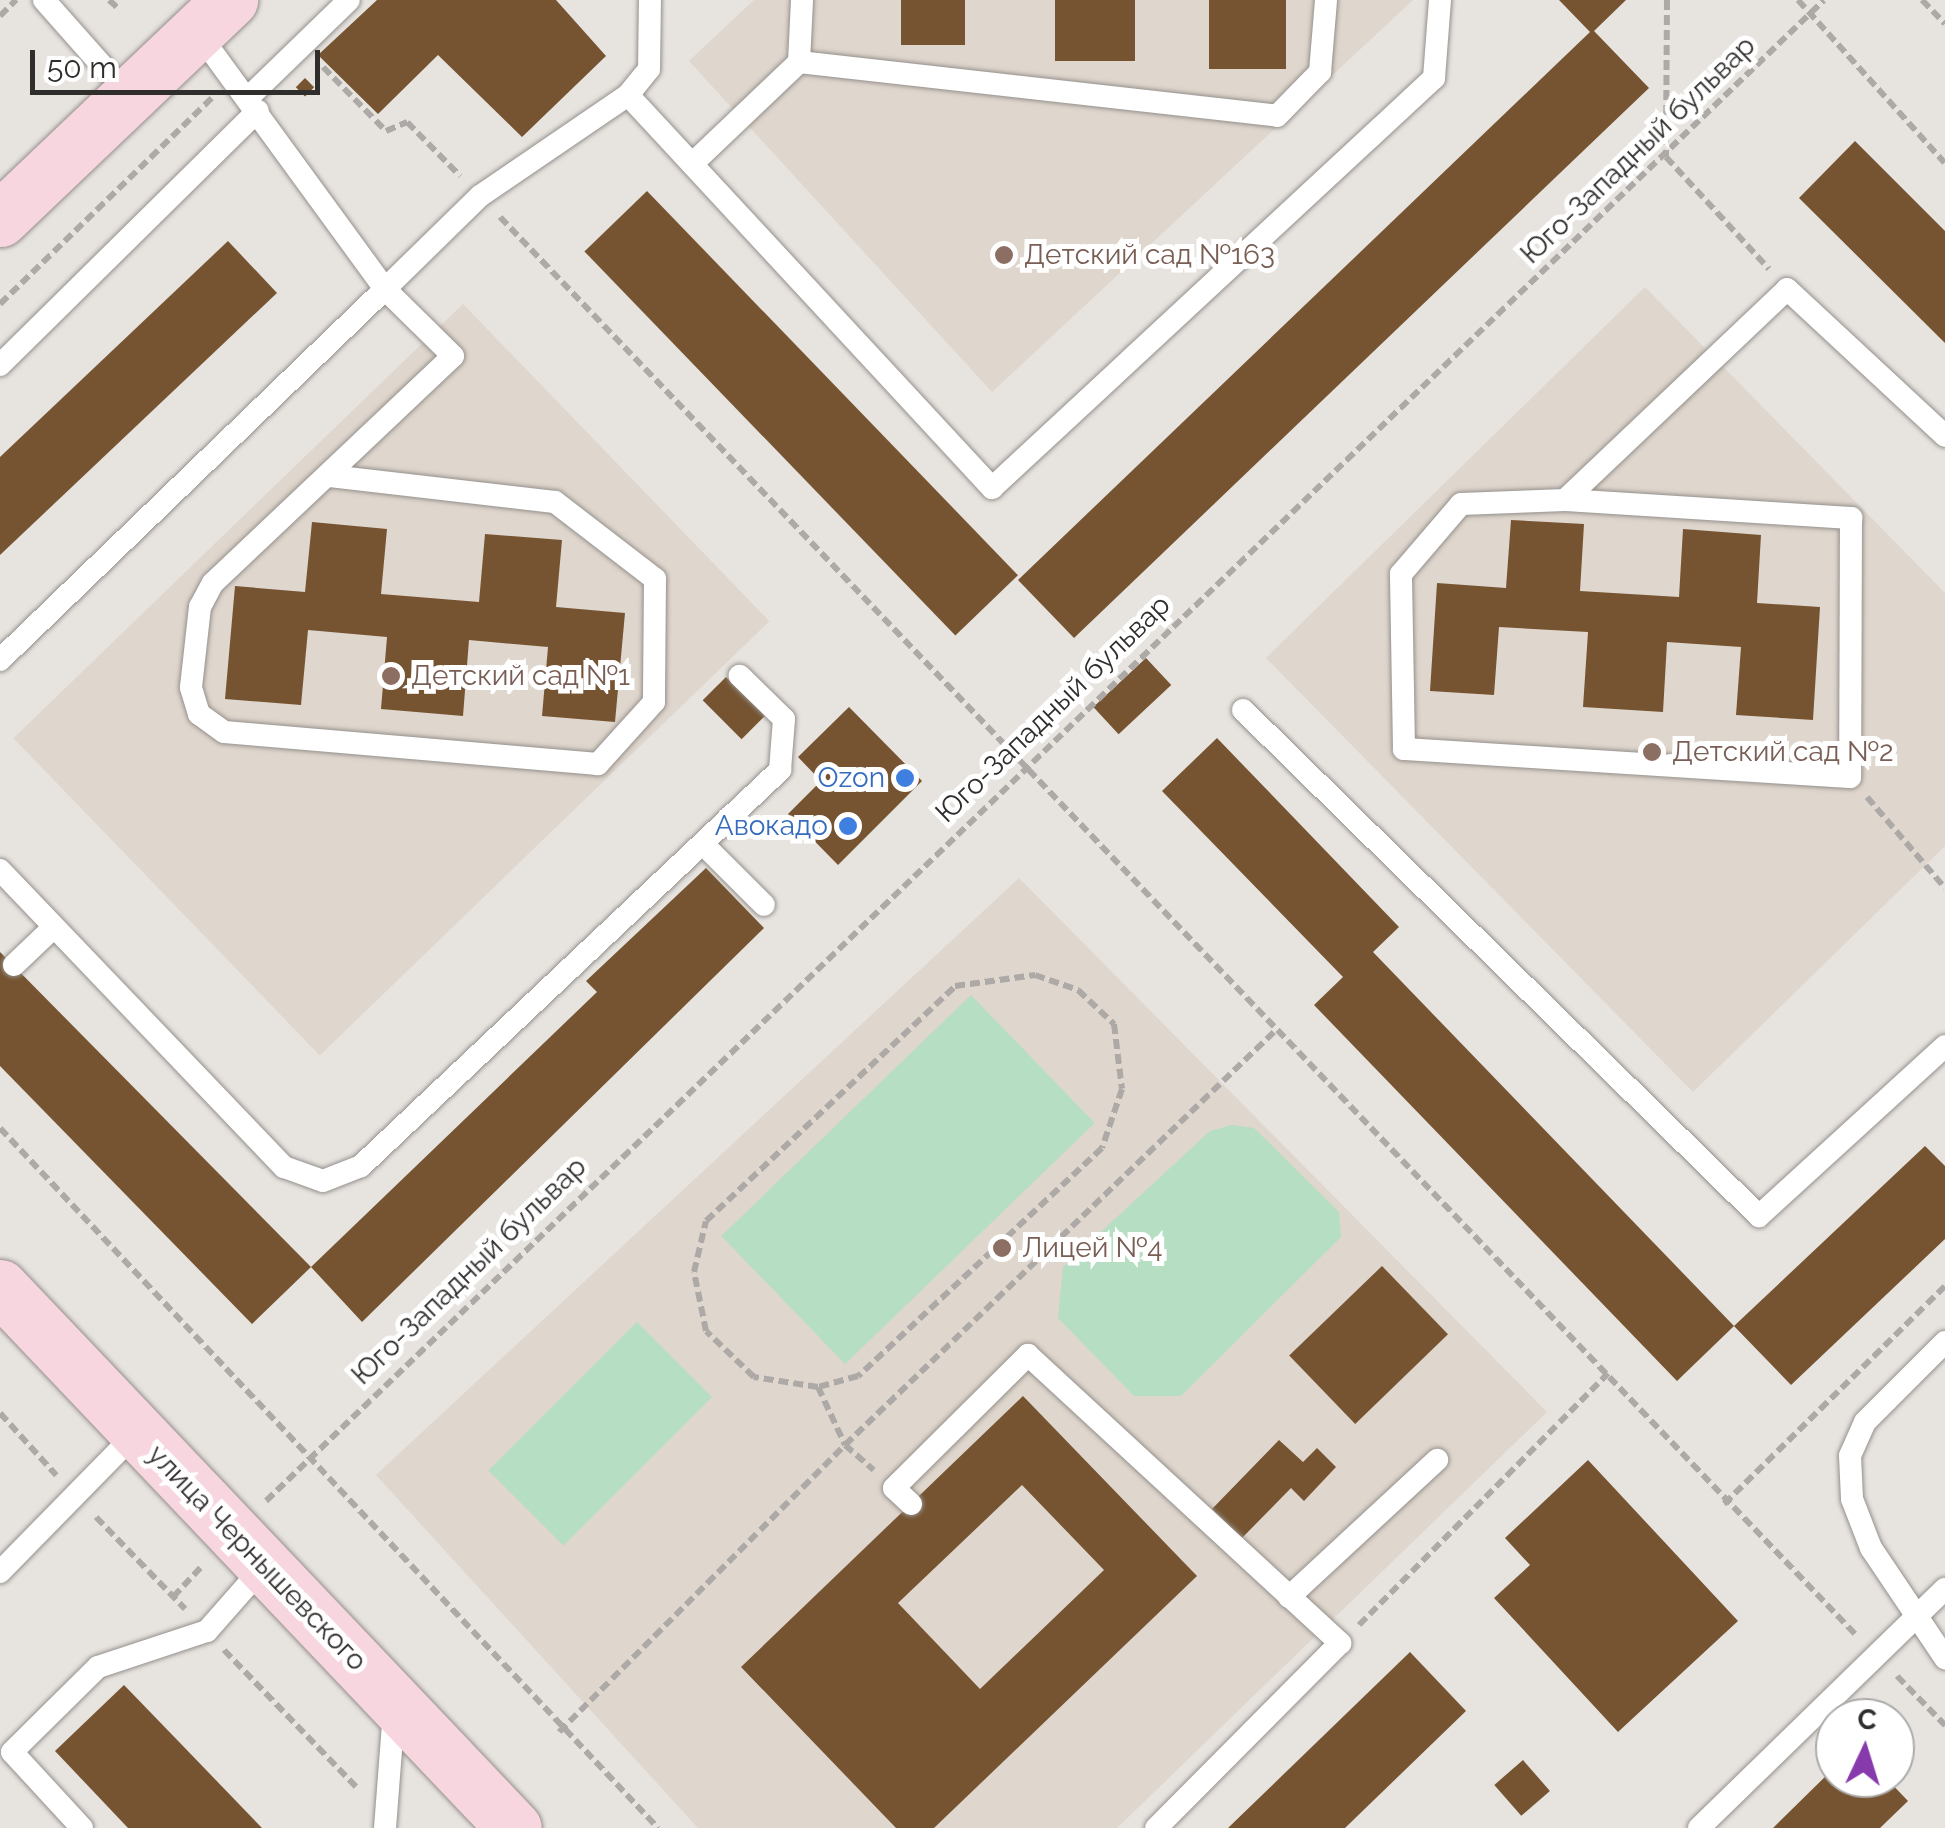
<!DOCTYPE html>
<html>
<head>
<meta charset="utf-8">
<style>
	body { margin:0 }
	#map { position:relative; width:1945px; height:1828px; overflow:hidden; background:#e7e3df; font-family:Raleway,sans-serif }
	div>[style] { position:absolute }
	.built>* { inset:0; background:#dfd6cd; transform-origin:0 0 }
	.green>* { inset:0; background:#b5dec2; transform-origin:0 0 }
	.building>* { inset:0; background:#765431; transform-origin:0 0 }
	.path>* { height:6px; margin-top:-3px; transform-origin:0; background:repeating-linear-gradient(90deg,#ada9a6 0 10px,transparent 0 15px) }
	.roads { filter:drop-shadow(0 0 2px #94908c) drop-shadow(0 0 2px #94908c) }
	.lane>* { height:22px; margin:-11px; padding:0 11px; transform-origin:11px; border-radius:11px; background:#fff }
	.secondary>* { height:55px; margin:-27.5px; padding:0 27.5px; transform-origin:27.5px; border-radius:27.5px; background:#f8d6e0 }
	.dots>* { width:28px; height:28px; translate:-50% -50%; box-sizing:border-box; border:5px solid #fff; border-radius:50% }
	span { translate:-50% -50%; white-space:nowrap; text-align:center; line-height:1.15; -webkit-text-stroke:10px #fff; paint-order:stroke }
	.street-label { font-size:28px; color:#302e2c }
	.education-label { font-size:28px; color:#785e54 }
	.left { translate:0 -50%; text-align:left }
	.shop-label { font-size:28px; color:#366cbe }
	.right { translate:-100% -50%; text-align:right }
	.north { position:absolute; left:1815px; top:1698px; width:100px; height:100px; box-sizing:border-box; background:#fff; border:2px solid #acabab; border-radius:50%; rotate:4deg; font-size:28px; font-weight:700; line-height:40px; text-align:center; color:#302e2c }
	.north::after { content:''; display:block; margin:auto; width:35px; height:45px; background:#873aab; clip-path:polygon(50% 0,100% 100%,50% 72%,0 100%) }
	.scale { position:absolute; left:30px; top:50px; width:290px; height:45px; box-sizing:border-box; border:5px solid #302e2c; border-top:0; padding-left:12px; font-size:30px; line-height:35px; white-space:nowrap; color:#302e2c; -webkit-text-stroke:8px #fff; paint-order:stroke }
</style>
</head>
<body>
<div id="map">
	<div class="built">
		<div style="clip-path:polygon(754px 0,1413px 0,992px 392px,689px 61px)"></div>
		<div style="clip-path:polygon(1645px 287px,1945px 593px,1945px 846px,1693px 1092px,1266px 658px)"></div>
		<div style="left:463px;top:304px;width:441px;height:625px;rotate:46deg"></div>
		<div style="clip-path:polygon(1019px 878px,1547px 1412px,1117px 1828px,698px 1828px,376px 1475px)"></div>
	</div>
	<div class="green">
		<div style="left:971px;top:995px;width:178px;height:347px;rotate:46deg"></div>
		<div style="clip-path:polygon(1232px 1125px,1254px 1128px,1339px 1212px,1341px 1237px,1181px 1396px,1134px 1396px,1058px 1318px,1063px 1267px,1210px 1131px)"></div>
		<div style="left:637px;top:1322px;width:106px;height:210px;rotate:45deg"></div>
	</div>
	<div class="building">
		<div style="clip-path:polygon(377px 0,556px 0,606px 56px,522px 137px,438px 55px,378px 114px,318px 55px)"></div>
		<div style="left:901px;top:0;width:64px;height:45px"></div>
		<div style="left:1055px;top:0;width:80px;height:61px"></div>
		<div style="left:1209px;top:0;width:77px;height:69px"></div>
		<div style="clip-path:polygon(1559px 0,1626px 0,1594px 31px,1649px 88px,1074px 638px,1018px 580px,1590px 32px)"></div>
		<div style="left:305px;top:78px;width:13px;height:13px;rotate:45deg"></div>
		<div style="clip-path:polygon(1855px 141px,1945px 231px,1945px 343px,1799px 198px)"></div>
		<div style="left:647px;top:191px;width:534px;height:87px;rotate:46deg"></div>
		<div style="clip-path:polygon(228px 241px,277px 293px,0 555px,0 457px)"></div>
		<div style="clip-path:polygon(1511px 520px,1584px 524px,1580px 591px,1679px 597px,1683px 529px,1761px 535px,1757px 603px,1820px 607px,1813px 720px,1736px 715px,1741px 647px,1667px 642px,1663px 712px,1583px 707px,1588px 632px,1499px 627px,1494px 695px,1430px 691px,1437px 583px,1506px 588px)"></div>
		<div style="clip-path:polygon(312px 522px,387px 529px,381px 594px,479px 602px,485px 534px,562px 540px,556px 607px,625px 613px,615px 722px,542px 716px,548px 647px,469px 640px,463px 716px,381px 709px,387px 637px,308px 630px,301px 705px,225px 699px,235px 586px,305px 592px)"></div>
		<div style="left:1146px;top:658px;width:37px;height:72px;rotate:47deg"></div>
		<div style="left:726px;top:677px;width:55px;height:33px;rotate:45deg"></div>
		<div style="clip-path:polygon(849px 707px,922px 781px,838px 865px,788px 814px,821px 781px,798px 757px)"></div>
		<div style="clip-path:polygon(1217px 738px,1399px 927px,1373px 952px,1734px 1326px,1925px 1146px,1945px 1166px,1945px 1239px,1791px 1385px,1734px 1326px,1677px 1381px,1314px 1005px,1343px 977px,1162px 791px)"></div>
		<div style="clip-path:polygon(706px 868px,764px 928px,362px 1322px,311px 1267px,597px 992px,586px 981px)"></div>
		<div style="clip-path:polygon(0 952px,311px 1267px,252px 1324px,0 1066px)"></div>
		<div style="left:1382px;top:1266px;width:95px;height:129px;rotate:46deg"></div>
		<div style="clip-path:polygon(evenodd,1023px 1396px,1197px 1576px,934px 1828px,896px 1828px,741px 1667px,1023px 1396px,1022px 1485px,1104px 1570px,980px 1689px,898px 1603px,1022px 1485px)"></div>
		<div style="clip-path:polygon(1279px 1440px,1303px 1462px,1317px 1448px,1336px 1467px,1304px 1501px,1291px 1488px,1242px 1538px,1212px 1509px)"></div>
		<div style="clip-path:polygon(1588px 1460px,1738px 1621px,1618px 1732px,1494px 1598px,1530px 1565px,1505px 1538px)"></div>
		<div style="clip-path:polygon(1410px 1652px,1466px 1711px,1345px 1828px,1228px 1828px)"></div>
		<div style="clip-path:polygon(124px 1685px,183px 1746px,262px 1828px,128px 1828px,55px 1751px)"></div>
		<div style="left:1523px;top:1760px;width:41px;height:38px;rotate:49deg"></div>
		<div style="clip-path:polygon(1835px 1767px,1835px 1778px,1886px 1778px,1908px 1801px,1880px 1828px,1773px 1828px)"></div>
	</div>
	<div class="path">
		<div style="left:109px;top:0;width:15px;rotate:42deg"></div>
		<div style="left:1667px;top:0;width:157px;rotate:90.4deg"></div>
		<div style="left:1666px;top:157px;width:152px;rotate:47.4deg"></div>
		<div style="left:1798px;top:0;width:219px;rotate:48deg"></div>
		<div style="left:1922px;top:0;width:33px;rotate:46deg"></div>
		<div style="left:0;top:16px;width:23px;rotate:-45deg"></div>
		<div style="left:323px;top:67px;width:90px;rotate:45.5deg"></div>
		<div style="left:386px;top:131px;width:23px;rotate:-23deg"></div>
		<div style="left:407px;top:122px;width:76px;rotate:45.5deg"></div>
		<div style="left:500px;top:217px;width:1962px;rotate:46.28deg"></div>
		<div style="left:0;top:304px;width:297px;rotate:-44.2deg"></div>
		<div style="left:1867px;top:797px;width:120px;rotate:49.4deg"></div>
		<div style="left:1035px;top:975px;width:46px;rotate:19.2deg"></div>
		<div style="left:1078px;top:990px;width:50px;rotate:43.4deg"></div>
		<div style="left:1114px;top:1024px;width:65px;rotate:83deg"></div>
		<div style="left:1122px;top:1089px;width:62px;rotate:108.7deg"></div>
		<div style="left:1102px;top:1148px;width:334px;rotate:136.9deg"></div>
		<div style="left:858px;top:1376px;width:41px;rotate:164.6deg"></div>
		<div style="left:818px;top:1387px;width:65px;rotate:-171.1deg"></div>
		<div style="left:754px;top:1377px;width:66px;rotate:-136.2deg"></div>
		<div style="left:706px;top:1331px;width:60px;rotate:-101.5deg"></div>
		<div style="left:694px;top:1272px;width:52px;rotate:-76.8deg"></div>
		<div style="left:706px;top:1221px;width:342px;rotate:-43.3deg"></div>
		<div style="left:955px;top:986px;width:81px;rotate:-7.8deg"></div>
		<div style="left:0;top:1128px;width:961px;rotate:46.77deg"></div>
		<div style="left:818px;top:1387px;width:64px;rotate:65deg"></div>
		<div style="left:845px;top:1445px;width:598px;rotate:-43.92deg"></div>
		<div style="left:0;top:1413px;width:84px;rotate:47.9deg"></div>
		<div style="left:266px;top:1501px;width:2163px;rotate:-43.93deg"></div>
		<div style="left:1724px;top:1504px;width:310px;rotate:-44.6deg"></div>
		<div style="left:96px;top:1517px;width:128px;rotate:45.9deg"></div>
		<div style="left:173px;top:1597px;width:44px;rotate:-46.8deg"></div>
		<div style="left:1359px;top:1625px;width:354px;rotate:-45.3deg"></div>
		<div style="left:224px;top:1650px;width:193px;rotate:46deg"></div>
		<div style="left:1897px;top:1676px;width:69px;rotate:45.6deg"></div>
		<div style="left:559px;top:1732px;width:405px;rotate:-45.1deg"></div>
		<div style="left:845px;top:1445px;width:38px;rotate:41deg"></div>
	</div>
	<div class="roads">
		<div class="lane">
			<div style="left:44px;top:0;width:94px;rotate:48.5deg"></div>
			<div style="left:799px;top:62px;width:481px;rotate:6.4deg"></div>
			<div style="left:1277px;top:116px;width:62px;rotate:-45.7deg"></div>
			<div style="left:1320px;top:72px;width:72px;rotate:-85.2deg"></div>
			<div style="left:251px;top:95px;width:136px;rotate:-44.1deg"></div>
			<div style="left:628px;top:95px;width:536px;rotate:47.19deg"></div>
			<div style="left:992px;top:488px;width:603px;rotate:-42.85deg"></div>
			<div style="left:1434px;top:78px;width:78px;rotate:-85.6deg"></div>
			<div style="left:692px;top:164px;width:148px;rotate:-43.6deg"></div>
			<div style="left:799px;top:62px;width:62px;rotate:-87.2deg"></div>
			<div style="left:0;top:365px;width:362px;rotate:-44.6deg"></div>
			<div style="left:330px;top:476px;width:226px;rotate:6.6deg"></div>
			<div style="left:555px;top:502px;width:126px;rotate:37.6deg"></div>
			<div style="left:655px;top:579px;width:123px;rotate:90.5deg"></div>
			<div style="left:654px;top:702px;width:84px;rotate:132.1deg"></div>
			<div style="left:598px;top:764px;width:375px;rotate:-175.1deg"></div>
			<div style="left:224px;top:732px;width:31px;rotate:-144deg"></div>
			<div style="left:199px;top:714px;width:28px;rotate:-107deg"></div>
			<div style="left:191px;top:687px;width:81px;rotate:-83.6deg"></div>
			<div style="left:200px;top:607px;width:27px;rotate:-62deg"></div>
			<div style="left:213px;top:583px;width:330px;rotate:-43.4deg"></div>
			<div style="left:453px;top:356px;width:95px;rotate:-135.4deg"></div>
			<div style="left:385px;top:289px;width:133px;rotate:-44.4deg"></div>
			<div style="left:480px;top:196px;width:179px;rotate:-34.3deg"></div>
			<div style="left:628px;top:95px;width:33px;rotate:-51deg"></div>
			<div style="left:649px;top:69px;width:69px;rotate:-89.2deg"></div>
			<div style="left:1565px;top:500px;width:287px;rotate:3.6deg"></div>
			<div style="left:1851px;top:518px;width:259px;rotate:90.2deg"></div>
			<div style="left:1850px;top:777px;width:447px;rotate:-176.4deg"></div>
			<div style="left:1404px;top:749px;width:175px;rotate:-91deg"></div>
			<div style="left:1401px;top:574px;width:92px;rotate:-49.4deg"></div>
			<div style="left:1461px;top:504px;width:104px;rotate:-2.2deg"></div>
			<div style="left:1565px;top:500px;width:306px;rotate:-43.5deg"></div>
			<div style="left:1787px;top:289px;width:216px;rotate:42.9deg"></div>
			<div style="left:0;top:660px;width:535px;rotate:-43.94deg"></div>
			<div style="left:385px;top:289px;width:319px;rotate:-126.1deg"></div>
			<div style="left:1243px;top:710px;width:723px;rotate:44.44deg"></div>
			<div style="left:1759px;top:1216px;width:252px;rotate:-42.4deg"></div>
			<div style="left:703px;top:844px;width:86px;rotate:45deg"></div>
			<div style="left:0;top:870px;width:411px;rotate:46.3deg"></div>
			<div style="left:284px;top:1167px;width:41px;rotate:19.7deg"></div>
			<div style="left:323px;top:1181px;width:41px;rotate:-21.5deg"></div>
			<div style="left:361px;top:1166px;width:577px;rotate:-43.38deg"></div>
			<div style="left:780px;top:770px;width:51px;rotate:-85.5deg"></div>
			<div style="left:784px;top:719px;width:62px;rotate:-135.7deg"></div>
			<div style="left:14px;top:965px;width:54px;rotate:-43.5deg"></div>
			<div style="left:1945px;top:1342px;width:113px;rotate:135deg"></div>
			<div style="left:1865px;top:1422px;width:37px;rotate:114deg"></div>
			<div style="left:1850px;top:1456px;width:43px;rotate:87.3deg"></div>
			<div style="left:1852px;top:1499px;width:53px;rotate:68.8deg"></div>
			<div style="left:1871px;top:1548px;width:133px;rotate:56.1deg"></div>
			<div style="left:911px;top:1504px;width:23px;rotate:-137deg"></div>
			<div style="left:894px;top:1488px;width:189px;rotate:-44.8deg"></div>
			<div style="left:1028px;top:1355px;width:425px;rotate:42.7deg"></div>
			<div style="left:1340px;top:1643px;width:261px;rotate:134.8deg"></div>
			<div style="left:0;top:1572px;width:196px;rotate:-45.6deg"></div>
			<div style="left:1289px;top:1597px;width:202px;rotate:-42.8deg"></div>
			<div style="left:82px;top:1828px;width:103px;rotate:-132.6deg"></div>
			<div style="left:12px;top:1752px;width:121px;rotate:-44.7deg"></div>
			<div style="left:98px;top:1667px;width:115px;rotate:-18.3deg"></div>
			<div style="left:207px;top:1631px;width:88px;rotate:-48.7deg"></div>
			<div style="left:385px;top:1828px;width:116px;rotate:-85.6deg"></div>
			<div style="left:1699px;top:1828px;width:343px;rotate:-44.2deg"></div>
		</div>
		<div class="secondary">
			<div style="left:0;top:219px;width:318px;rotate:-43.6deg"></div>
			<div style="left:0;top:1287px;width:746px;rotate:46.47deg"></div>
		</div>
	</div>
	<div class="dots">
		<div style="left:1004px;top:255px;background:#8d6e63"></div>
		<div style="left:391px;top:676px;background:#8d6e63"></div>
		<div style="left:1652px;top:752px;background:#8d6e63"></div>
		<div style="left:905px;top:778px;background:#3f7fe0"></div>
		<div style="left:848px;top:826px;background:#3f7fe0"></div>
		<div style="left:1002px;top:1248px;background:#8d6e63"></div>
	</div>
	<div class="street-label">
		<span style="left:1638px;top:150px;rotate:-44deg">Юго-Западный бульвар</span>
		<span style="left:1053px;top:709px;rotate:-44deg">Юго-Западный бульвар</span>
		<span style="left:469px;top:1271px;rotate:-44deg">Юго-Западный бульвар</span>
		<span style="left:257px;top:1558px;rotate:46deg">улица Чернышевского</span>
	</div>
	<div class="education-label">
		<span class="left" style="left:1024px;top:255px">Детский сад №163</span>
		<span class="left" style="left:411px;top:676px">Детский сад №1</span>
		<span class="left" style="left:1672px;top:752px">Детский сад №2</span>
		<span class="left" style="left:1022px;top:1248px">Лицей №4</span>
	</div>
	<div class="shop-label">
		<span class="right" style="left:885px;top:778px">Ozon</span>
		<span class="right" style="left:828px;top:826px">Авокадо</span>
	</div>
	<div class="north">С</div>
	<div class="scale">50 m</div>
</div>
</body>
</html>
